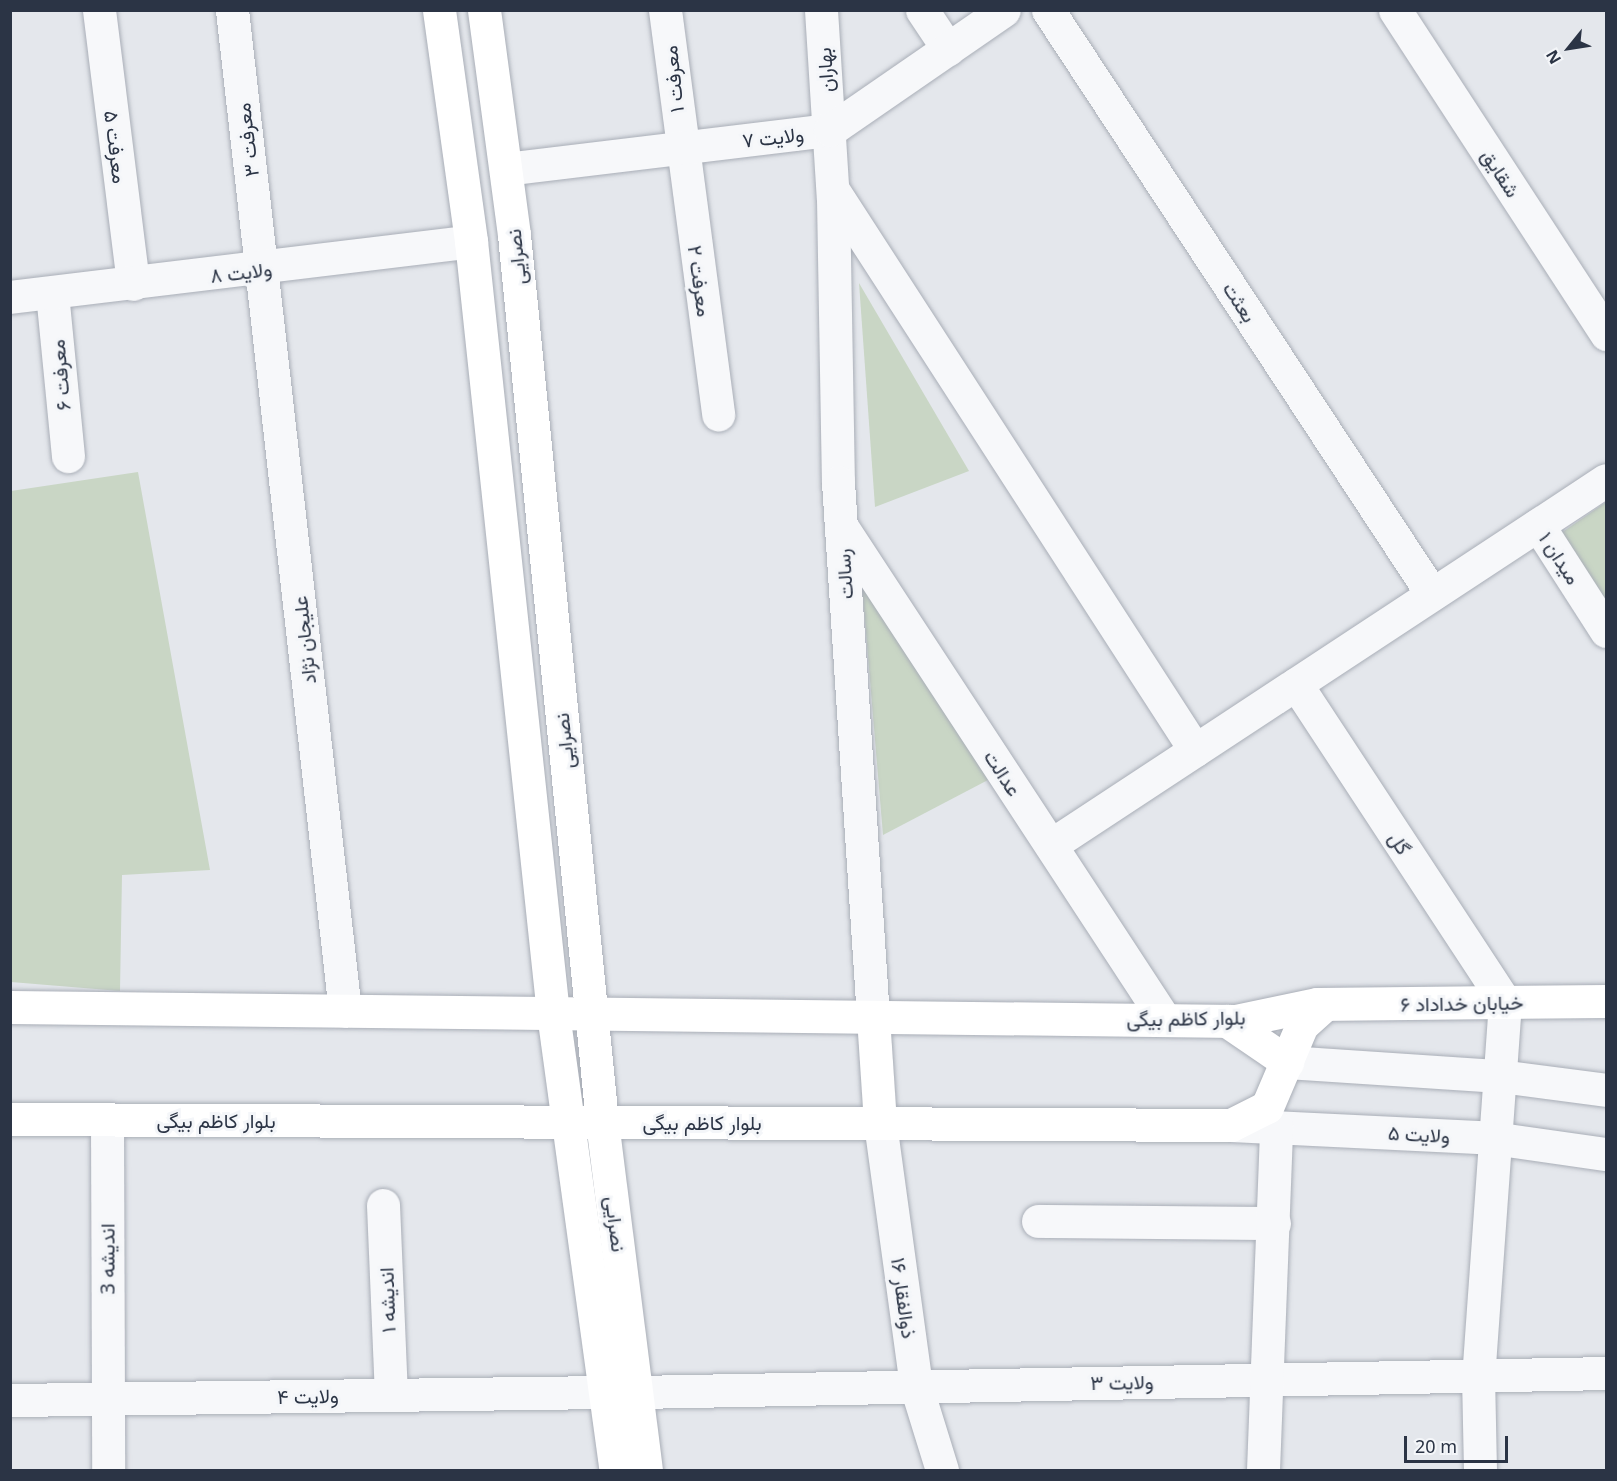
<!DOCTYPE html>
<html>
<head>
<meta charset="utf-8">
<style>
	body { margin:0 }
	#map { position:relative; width:1617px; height:1481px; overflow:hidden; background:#e4e7ec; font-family:"Noto Sans",Vazirmatn,sans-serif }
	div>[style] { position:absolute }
	.green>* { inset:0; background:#c9d6c5 }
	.roads { filter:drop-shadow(0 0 2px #a9aeb7) drop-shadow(0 0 2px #a9aeb7) }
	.street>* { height:33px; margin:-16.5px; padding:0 16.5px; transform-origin:16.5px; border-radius:16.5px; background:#f7f8fa }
	.secondary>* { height:33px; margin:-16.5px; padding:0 16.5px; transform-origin:16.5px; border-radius:16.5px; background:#fff }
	span { translate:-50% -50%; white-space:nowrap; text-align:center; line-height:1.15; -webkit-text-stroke:6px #f4f6f9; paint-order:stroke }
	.street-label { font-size:20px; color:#2b3445 }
	.frame { position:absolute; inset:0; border:12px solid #2b3445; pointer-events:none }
	.north { position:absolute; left:1539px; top:18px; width:60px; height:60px; -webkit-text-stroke:4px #f4f6f9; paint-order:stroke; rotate:240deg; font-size:16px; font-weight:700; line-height:24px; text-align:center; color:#2b3445 }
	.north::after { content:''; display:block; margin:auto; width:21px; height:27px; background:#2b3445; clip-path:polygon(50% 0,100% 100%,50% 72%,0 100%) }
	.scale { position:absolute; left:1404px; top:1436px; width:104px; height:27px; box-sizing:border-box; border:3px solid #2b3445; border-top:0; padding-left:8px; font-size:18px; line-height:21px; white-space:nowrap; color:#2b3445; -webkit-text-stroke:4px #f4f6f9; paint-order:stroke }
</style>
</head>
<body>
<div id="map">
	<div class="green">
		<div style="clip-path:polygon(859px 283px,969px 471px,875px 507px)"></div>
		<div style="clip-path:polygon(138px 472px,210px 870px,122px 875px,120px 991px,11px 982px,11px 491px)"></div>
		<div style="clip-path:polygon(1606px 502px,1606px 600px,1561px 533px)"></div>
		<div style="clip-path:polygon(860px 561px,988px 780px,883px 835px)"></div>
	</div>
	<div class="roads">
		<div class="street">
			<div style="left:99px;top:10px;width:276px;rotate:82.9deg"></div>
			<div style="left:232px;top:10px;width:1007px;rotate:83.56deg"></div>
			<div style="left:665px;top:10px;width:408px;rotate:82.5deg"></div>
			<div style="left:821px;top:10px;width:189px;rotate:86.4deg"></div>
			<div style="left:833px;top:199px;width:283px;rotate:89deg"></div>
			<div style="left:838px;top:482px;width:536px;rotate:86.26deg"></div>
			<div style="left:922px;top:10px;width:47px;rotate:56.3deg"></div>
			<div style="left:1048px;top:10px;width:699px;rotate:56.67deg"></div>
			<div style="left:1395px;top:10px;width:387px;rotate:56.9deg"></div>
			<div style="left:506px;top:169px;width:326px;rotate:-6.9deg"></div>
			<div style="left:830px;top:130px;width:211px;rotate:-34.6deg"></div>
			<div style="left:833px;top:190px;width:667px;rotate:57.12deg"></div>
			<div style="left:52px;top:293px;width:164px;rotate:84.4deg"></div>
			<div style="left:10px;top:297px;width:464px;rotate:-6.9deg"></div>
			<div style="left:1538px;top:525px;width:126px;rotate:57.3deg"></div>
			<div style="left:842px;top:527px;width:589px;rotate:56.77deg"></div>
			<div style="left:1296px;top:684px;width:381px;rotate:56.7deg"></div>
			<div style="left:1505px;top:1002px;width:374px;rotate:94.1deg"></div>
			<div style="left:1478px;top:1375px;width:95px;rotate:88.8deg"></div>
			<div style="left:1051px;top:845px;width:664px;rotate:-33.33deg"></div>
			<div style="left:1287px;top:1062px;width:213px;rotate:3.8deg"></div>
			<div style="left:1500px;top:1076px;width:107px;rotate:7.5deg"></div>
			<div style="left:107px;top:1120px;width:350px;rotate:89.8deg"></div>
			<div style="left:880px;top:1123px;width:265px;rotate:82.2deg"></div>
			<div style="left:916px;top:1386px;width:88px;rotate:72.8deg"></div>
			<div style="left:1231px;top:1125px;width:262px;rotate:2.8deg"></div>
			<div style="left:1493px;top:1138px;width:114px;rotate:8.1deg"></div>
			<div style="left:383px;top:1205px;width:190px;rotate:87.6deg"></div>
			<div style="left:1038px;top:1221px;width:236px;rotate:0.5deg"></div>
			<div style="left:637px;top:1392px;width:969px;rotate:-1.12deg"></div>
			<div style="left:10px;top:1400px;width:596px;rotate:-0.77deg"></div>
			<div style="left:1263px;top:1470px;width:343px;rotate:-87.8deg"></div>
		</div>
		<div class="secondary">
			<div style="left:439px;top:10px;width:233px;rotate:82.1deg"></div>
			<div style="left:471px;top:241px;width:776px;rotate:83.94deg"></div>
			<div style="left:553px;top:1013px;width:461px;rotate:82.2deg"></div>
			<div style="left:484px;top:10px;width:227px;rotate:82.4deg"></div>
			<div style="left:514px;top:235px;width:891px;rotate:84.33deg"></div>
			<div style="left:602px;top:1122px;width:351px;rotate:82.8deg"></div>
			<div style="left:10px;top:1007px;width:1226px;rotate:0.65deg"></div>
			<div style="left:1236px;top:1021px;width:83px;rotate:-11.9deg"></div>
			<div style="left:1317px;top:1004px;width:289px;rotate:-0.6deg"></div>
			<div style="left:873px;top:1017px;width:106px;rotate:86.2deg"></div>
			<div style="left:1227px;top:1021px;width:73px;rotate:34.3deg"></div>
			<div style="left:10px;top:1119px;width:1221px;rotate:0.28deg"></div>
			<div style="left:1231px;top:1125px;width:40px;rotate:-26.6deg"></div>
			<div style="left:1267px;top:1107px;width:89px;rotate:-66.9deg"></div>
			<div style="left:1302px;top:1025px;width:31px;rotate:-42deg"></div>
		</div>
	</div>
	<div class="street-label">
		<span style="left:825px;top:70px;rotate:-94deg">بهاران</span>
		<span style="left:673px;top:79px;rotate:-96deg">معرفت ۱</span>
		<span style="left:773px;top:137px;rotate:-6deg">ولایت ۷</span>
		<span style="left:247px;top:140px;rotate:-97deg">معرفت ۳</span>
		<span style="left:116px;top:147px;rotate:83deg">معرفت ۵</span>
		<span style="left:1501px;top:173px;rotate:57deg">شقایق</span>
		<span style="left:516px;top:257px;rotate:-96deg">نصرایی</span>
		<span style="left:241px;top:272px;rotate:-7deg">ولایت ۸</span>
		<span style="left:700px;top:281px;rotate:82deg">معرفت ۲</span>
		<span style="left:1240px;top:302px;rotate:57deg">بعثت</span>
		<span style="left:60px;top:375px;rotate:-95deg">معرفت ۶</span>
		<span style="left:1560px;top:558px;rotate:57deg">میدان ۱</span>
		<span style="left:844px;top:574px;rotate:-94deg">رسالت</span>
		<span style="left:304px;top:640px;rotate:-96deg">علیجان نژاد</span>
		<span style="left:564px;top:741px;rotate:-96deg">نصرایی</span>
		<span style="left:1003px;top:773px;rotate:57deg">عدالت</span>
		<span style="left:1400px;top:843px;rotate:57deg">گل</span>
		<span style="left:1462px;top:1003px;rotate:-1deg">خیابان خداداد ۶</span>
		<span style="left:1186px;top:1018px;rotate:-1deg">بلوار کاظم بیگی</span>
		<span style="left:216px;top:1120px">بلوار کاظم بیگی</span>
		<span style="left:702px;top:1122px">بلوار کاظم بیگی</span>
		<span style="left:1419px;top:1134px;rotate:3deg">ولایت ۵</span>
		<span style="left:616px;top:1224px;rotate:83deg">نصرایی</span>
		<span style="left:107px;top:1259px;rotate:-90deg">اندیشه 3</span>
		<span style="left:904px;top:1298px;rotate:82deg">ذوالفقار ۱۶</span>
		<span style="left:387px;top:1300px;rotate:-92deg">اندیشه ۱</span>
		<span style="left:1122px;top:1382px;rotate:-1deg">ولایت ۳</span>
		<span style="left:308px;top:1396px;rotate:-1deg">ولایت ۴</span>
	</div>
	<div class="frame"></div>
	<div class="north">N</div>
	<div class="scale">20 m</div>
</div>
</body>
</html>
